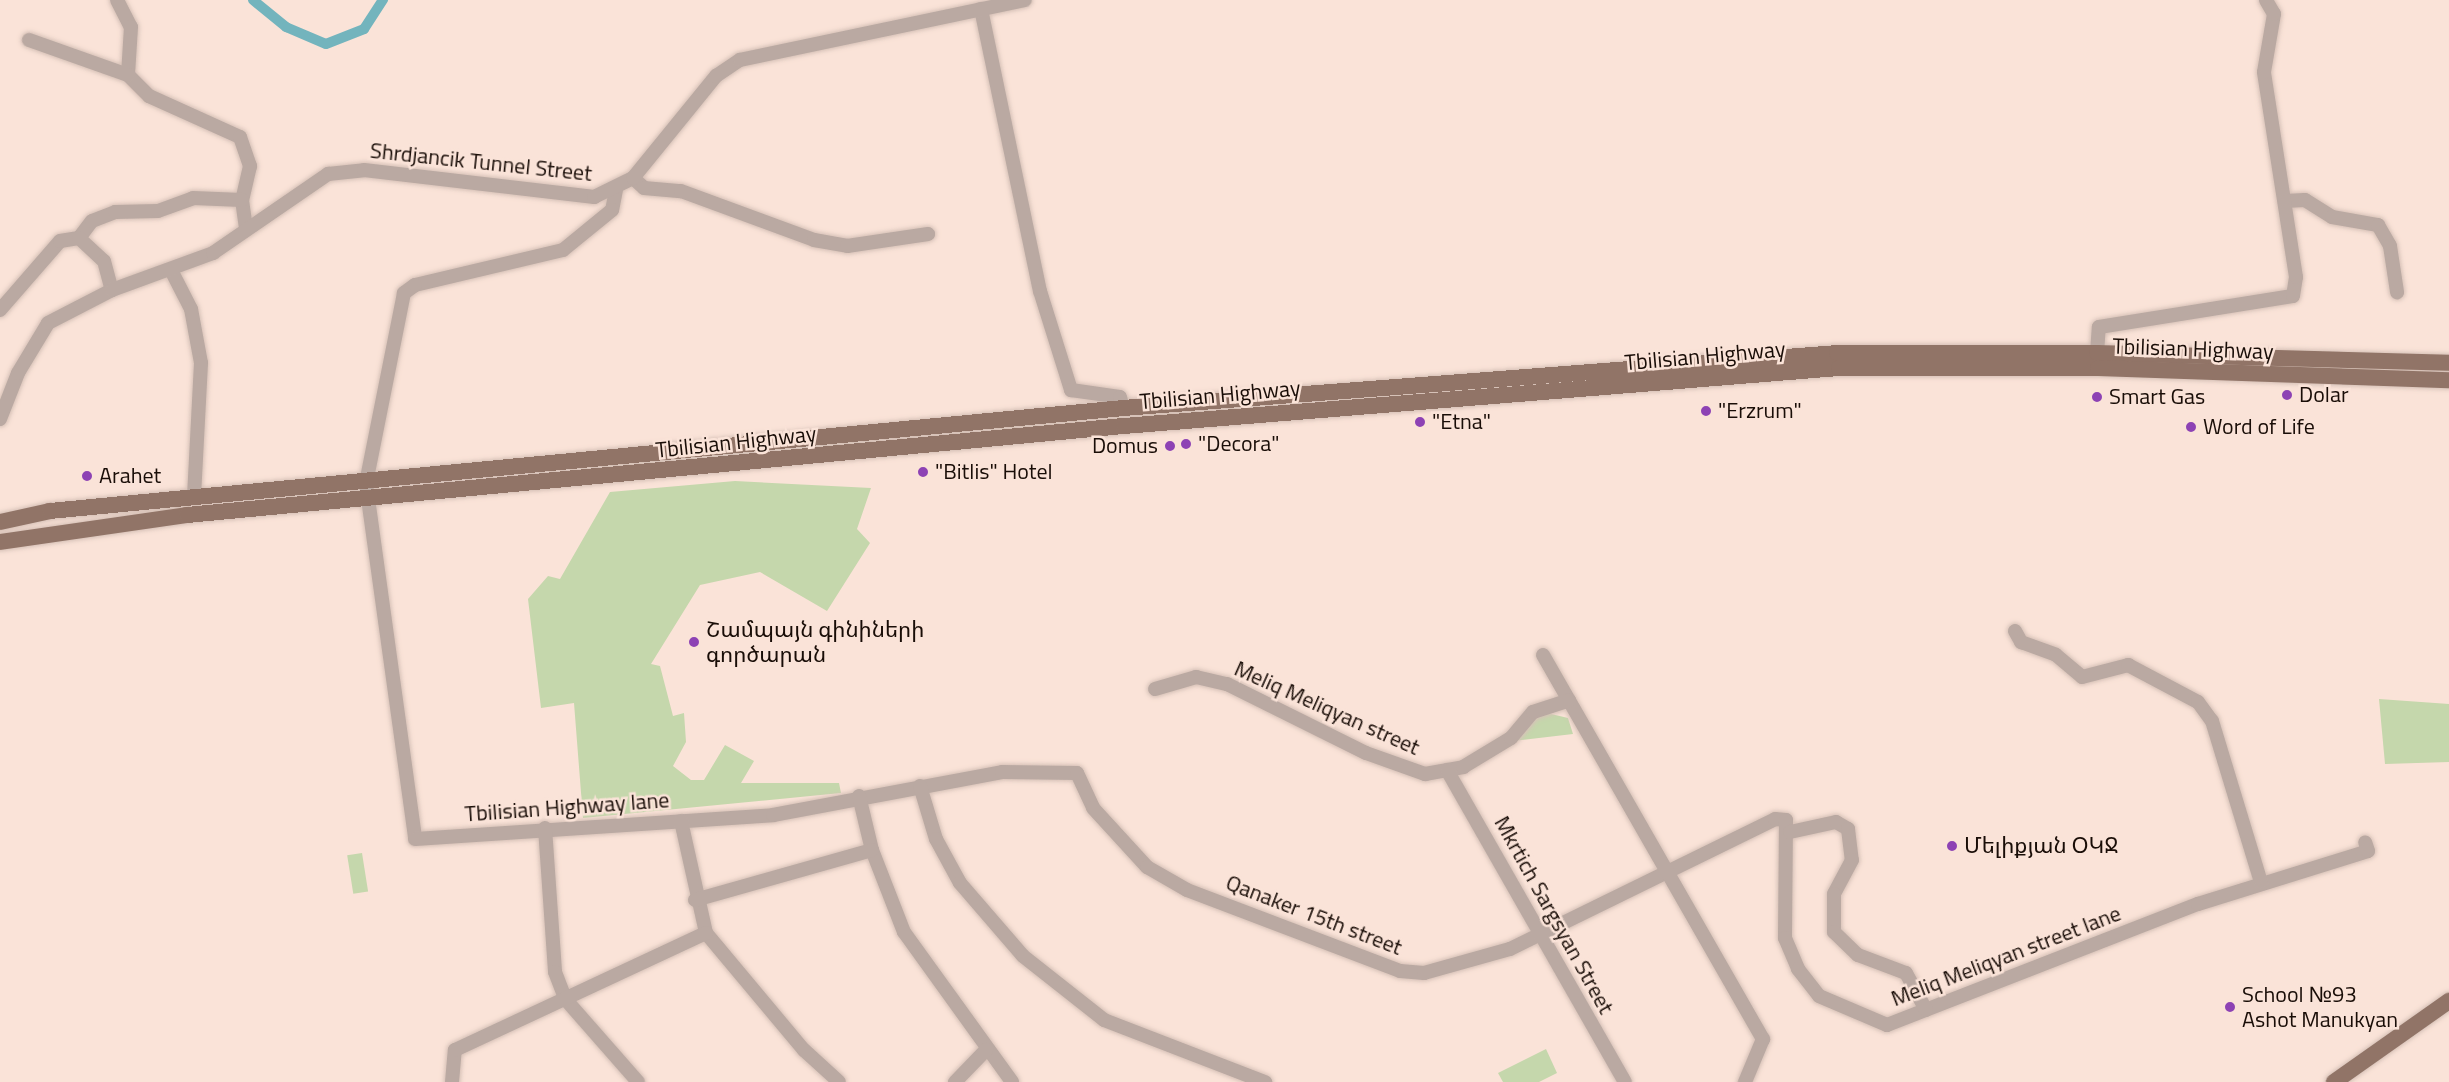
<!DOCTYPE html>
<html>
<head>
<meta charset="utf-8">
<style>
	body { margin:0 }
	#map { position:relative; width:2449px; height:1082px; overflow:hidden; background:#fae3d8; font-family:"Titillium Web","Noto Sans Armenian",sans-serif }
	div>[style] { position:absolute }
	.green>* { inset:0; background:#c5d7ac; transform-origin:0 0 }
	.canal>* { height:10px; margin:-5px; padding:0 5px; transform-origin:5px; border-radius:5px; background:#73b4bd }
	.roads { filter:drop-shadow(0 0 2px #d6c1b7) drop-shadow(0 0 2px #d6c1b7) }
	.minor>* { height:14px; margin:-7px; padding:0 7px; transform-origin:7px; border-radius:7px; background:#baa9a2 }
	.major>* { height:16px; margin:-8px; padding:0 8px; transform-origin:8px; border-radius:8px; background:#917467 }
	.dots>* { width:16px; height:16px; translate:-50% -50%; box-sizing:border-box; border:3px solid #fae3d8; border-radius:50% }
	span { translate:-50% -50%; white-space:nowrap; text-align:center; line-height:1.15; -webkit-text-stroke:5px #fae3d8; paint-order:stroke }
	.street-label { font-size:22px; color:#190d07 }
	.poi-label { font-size:22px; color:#190d07 }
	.left { translate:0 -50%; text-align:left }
	.right { translate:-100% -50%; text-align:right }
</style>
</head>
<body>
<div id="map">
	<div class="green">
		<div style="clip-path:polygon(735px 481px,871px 488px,857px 529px,870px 543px,827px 611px,760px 572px,700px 585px,651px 664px,660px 666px,673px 716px,684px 713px,686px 742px,673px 766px,691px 780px,704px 780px,725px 745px,754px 761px,741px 783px,839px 783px,841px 793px,583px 818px,574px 703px,541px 708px,528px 599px,548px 576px,560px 579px,610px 492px)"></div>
		<div style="clip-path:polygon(2379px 699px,2449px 704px,2449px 762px,2385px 764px)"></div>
		<div style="clip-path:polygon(1547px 713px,1568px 718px,1573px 734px,1513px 741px,1530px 720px)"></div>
		<div style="left:362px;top:853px;width:39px;height:15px;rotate:81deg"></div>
		<div style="clip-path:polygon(1546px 1049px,1557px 1073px,1539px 1082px,1503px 1082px,1498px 1073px)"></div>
	</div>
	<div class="canal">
		<div style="left:253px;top:0;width:43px;rotate:39.3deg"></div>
		<div style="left:286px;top:27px;width:43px;rotate:23deg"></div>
		<div style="left:326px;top:44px;width:41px;rotate:-21.5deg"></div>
		<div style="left:364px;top:29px;width:35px;rotate:-57deg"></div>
	</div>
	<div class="roads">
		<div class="minor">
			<div style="left:117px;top:0;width:30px;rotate:63deg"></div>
			<div style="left:131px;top:27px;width:48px;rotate:93.6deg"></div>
			<div style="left:128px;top:75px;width:30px;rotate:45deg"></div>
			<div style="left:149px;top:96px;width:100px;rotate:24.3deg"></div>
			<div style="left:240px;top:137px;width:31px;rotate:71deg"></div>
			<div style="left:250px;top:166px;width:35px;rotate:103deg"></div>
			<div style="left:242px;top:200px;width:29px;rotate:82deg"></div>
			<div style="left:981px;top:9px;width:288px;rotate:78.2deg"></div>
			<div style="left:1040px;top:291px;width:104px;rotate:72.6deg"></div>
			<div style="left:1071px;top:390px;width:49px;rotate:8.1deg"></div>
			<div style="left:1120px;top:397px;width:11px;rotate:75deg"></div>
			<div style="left:29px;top:40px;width:105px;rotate:19.5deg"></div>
			<div style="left:633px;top:178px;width:15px;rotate:42deg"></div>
			<div style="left:644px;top:188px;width:37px;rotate:5deg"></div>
			<div style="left:681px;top:191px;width:142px;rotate:20.2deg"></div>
			<div style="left:814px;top:240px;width:34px;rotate:10deg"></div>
			<div style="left:847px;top:246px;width:82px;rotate:-8.4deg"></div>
			<div style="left:616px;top:190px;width:20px;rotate:101deg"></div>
			<div style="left:612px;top:210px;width:63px;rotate:140.8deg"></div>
			<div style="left:563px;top:250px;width:152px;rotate:166.7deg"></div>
			<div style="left:415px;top:285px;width:14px;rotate:144deg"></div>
			<div style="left:404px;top:293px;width:195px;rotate:101.3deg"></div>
			<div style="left:366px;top:484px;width:358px;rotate:82.1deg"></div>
			<div style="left:415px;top:839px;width:359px;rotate:-3.8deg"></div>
			<div style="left:773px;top:815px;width:233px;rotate:-10.6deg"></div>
			<div style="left:1002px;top:772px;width:75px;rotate:0.8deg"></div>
			<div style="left:1077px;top:773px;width:38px;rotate:65deg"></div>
			<div style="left:1093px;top:808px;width:80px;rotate:47.5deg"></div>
			<div style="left:1147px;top:867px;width:46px;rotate:29.9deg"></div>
			<div style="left:1187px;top:890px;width:228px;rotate:20.8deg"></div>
			<div style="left:1400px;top:971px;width:24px;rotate:5deg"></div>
			<div style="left:1424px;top:973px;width:89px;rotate:-15.6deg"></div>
			<div style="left:1510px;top:949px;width:295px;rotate:-26.1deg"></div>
			<div style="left:1775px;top:819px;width:11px;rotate:5deg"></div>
			<div style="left:1786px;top:820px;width:118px;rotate:90.5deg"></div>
			<div style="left:1785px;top:938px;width:34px;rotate:67deg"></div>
			<div style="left:1798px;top:969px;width:34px;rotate:52deg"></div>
			<div style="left:1819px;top:996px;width:74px;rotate:23.1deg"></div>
			<div style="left:1887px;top:1025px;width:334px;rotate:-21.3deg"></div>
			<div style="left:2198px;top:904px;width:178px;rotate:-17.3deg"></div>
			<div style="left:2368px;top:851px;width:9px;rotate:-108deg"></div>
			<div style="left:2285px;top:201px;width:20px;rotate:-3deg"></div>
			<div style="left:2305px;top:200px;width:32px;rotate:32deg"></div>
			<div style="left:2332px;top:217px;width:47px;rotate:9.9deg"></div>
			<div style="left:2378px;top:225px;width:24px;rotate:60deg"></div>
			<div style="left:2390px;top:246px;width:47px;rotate:81.3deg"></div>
			<div style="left:79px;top:238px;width:21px;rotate:-53deg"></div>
			<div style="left:92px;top:221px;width:25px;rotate:-21deg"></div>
			<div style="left:115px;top:212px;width:43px;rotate:-1.3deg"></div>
			<div style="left:158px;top:211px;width:37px;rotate:-20deg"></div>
			<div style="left:193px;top:198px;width:49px;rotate:2.3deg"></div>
			<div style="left:171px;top:270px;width:44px;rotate:62.9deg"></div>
			<div style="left:191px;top:309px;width:55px;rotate:79.5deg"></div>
			<div style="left:201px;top:363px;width:135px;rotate:93deg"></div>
			<div style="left:0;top:310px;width:91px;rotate:-49deg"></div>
			<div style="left:60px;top:241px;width:19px;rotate:-9deg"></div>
			<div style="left:79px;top:238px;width:34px;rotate:43deg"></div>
			<div style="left:104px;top:261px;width:30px;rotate:75deg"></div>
			<div style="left:2097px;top:353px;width:26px;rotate:-86deg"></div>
			<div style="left:2099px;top:327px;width:196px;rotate:-9.1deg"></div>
			<div style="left:2293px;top:296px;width:19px;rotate:-81deg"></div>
			<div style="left:2296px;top:277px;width:207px;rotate:-98.9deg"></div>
			<div style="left:2264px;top:72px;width:59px;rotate:-80.2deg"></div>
			<div style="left:2274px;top:14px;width:16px;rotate:-120deg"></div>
			<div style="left:0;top:419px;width:49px;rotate:-68.6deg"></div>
			<div style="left:18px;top:373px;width:58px;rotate:-59deg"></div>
			<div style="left:48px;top:323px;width:72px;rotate:-27.3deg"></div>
			<div style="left:112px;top:290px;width:108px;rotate:-20.1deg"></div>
			<div style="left:213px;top:253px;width:140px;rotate:-34.5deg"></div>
			<div style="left:328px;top:174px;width:36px;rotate:-6deg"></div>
			<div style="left:364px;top:170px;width:232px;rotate:6.7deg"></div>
			<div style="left:594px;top:197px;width:43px;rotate:-26deg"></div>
			<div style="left:633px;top:178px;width:132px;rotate:-50.9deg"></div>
			<div style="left:716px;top:76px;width:29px;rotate:-34deg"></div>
			<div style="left:740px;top:60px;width:291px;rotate:-11.9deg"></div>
			<div style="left:2015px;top:631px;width:13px;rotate:61deg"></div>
			<div style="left:2021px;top:642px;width:37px;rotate:20deg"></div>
			<div style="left:2056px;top:655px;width:34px;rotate:40deg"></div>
			<div style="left:2082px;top:677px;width:48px;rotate:-14.6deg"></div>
			<div style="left:2128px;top:665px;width:79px;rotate:27.9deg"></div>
			<div style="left:2198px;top:702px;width:24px;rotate:54deg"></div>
			<div style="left:2212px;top:721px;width:168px;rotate:73.1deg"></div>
			<div style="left:1543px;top:655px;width:443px;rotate:60.2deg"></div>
			<div style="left:1763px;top:1039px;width:47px;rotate:112.7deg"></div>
			<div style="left:1155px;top:689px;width:43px;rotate:-16.3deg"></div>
			<div style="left:1196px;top:677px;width:32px;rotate:13deg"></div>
			<div style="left:1227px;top:684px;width:155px;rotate:26.4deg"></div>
			<div style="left:1366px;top:753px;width:63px;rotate:19.6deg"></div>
			<div style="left:1425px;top:774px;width:39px;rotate:-10deg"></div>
			<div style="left:1463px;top:767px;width:56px;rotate:-31.1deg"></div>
			<div style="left:1511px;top:738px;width:34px;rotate:-50deg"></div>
			<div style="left:1533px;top:712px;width:38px;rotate:-18deg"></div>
			<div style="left:1447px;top:770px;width:359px;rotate:60.3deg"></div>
			<div style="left:920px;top:786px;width:55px;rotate:73.2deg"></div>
			<div style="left:936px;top:839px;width:50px;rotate:61.4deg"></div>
			<div style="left:960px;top:883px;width:96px;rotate:49.2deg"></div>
			<div style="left:1023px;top:956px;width:103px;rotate:38.3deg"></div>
			<div style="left:1104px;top:1020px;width:173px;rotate:21.1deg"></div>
			<div style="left:859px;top:796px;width:56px;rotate:76.5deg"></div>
			<div style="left:872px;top:850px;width:88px;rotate:68.7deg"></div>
			<div style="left:904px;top:932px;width:185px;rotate:54.2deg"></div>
			<div style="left:681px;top:821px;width:115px;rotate:77.4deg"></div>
			<div style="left:706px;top:933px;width:153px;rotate:50.1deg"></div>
			<div style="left:804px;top:1050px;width:47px;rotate:42.4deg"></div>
			<div style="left:545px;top:828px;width:144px;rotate:86deg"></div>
			<div style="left:555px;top:972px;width:30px;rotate:69deg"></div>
			<div style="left:566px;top:1000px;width:109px;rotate:48.7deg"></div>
			<div style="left:1790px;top:832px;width:47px;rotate:-12.3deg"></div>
			<div style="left:1836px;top:822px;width:14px;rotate:30deg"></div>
			<div style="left:1848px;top:829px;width:31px;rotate:83deg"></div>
			<div style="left:1852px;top:860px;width:38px;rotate:118deg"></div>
			<div style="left:1834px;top:894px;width:38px;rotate:90deg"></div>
			<div style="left:1834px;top:932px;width:33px;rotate:44deg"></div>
			<div style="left:1858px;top:955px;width:51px;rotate:20.6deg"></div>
			<div style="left:1906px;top:973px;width:42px;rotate:61.6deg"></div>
			<div style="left:695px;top:900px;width:184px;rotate:-15.8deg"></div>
			<div style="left:452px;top:1082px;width:32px;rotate:-85deg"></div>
			<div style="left:455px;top:1050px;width:277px;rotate:-25deg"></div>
			<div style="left:955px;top:1082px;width:45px;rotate:-45.9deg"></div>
		</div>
		<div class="major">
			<div style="left:0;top:522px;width:51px;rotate:-12.4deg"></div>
			<div style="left:50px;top:511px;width:1078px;rotate:-5.48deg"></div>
			<div style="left:1123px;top:408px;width:716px;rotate:-4.4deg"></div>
			<div style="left:1837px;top:353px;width:260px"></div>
			<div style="left:2097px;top:353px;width:352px;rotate:1.6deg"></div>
			<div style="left:0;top:542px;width:189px;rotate:-8.2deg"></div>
			<div style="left:187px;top:515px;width:941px;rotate:-5.43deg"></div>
			<div style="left:1124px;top:426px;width:717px;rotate:-4.64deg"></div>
			<div style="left:1839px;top:368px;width:259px"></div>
			<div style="left:2098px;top:368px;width:351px;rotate:2deg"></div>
			<div style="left:2334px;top:1082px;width:141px;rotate:-35.2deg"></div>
		</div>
	</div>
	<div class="dots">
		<div style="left:2287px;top:395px;background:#8d42b4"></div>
		<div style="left:2097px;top:397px;background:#8d42b4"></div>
		<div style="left:1706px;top:411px;background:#8d42b4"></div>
		<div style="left:1420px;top:422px;background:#8d42b4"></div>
		<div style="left:2191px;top:427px;background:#8d42b4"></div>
		<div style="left:1186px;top:444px;background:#8d42b4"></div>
		<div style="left:1170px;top:446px;background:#8d42b4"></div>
		<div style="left:923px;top:472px;background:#8d42b4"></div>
		<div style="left:87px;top:476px;background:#8d42b4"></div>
		<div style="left:694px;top:642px;background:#8d42b4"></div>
		<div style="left:1952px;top:846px;background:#8d42b4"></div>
		<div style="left:2230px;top:1007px;background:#8d42b4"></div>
	</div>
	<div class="street-label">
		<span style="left:481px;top:162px;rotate:6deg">Shrdjancik Tunnel Street</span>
		<span style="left:2193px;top:349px;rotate:2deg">Tbilisian Highway</span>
		<span style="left:1705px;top:356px;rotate:-5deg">Tbilisian Highway</span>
		<span style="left:1220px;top:395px;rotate:-5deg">Tbilisian Highway</span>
		<span style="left:736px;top:442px;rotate:-6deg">Tbilisian Highway</span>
		<span style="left:1327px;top:708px;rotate:24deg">Meliq Meliqyan street</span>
		<span style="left:567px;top:807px;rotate:-4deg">Tbilisian Highway lane</span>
		<span style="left:1314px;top:915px;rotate:21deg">Qanaker 15th street</span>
		<span style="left:1554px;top:915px;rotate:61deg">Mkrtich Sargsyan Street</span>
		<span style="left:2006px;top:956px;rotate:-21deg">Meliq Meliqyan street lane</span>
	</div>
	<div class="poi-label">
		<span class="left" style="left:2299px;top:395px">Dolar</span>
		<span class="left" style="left:2109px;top:397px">Smart Gas</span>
		<span class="left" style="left:1718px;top:411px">"Erzrum"</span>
		<span class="left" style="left:1432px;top:422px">"Etna"</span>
		<span class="left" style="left:2203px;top:427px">Word of Life</span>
		<span class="left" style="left:1198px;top:444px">"Decora"</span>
		<span class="right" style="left:1158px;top:446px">Domus</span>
		<span class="left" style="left:935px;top:472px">"Bitlis" Hotel</span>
		<span class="left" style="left:99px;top:476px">Arahet</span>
		<span class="left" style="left:706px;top:642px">Շամպայն գինիների<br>գործարան</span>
		<span class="left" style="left:1964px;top:846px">Մելիքյան ՕԿՋ</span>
		<span class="left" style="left:2242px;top:1007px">School №93<br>Ashot Manukyan</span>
	</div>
</div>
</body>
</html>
